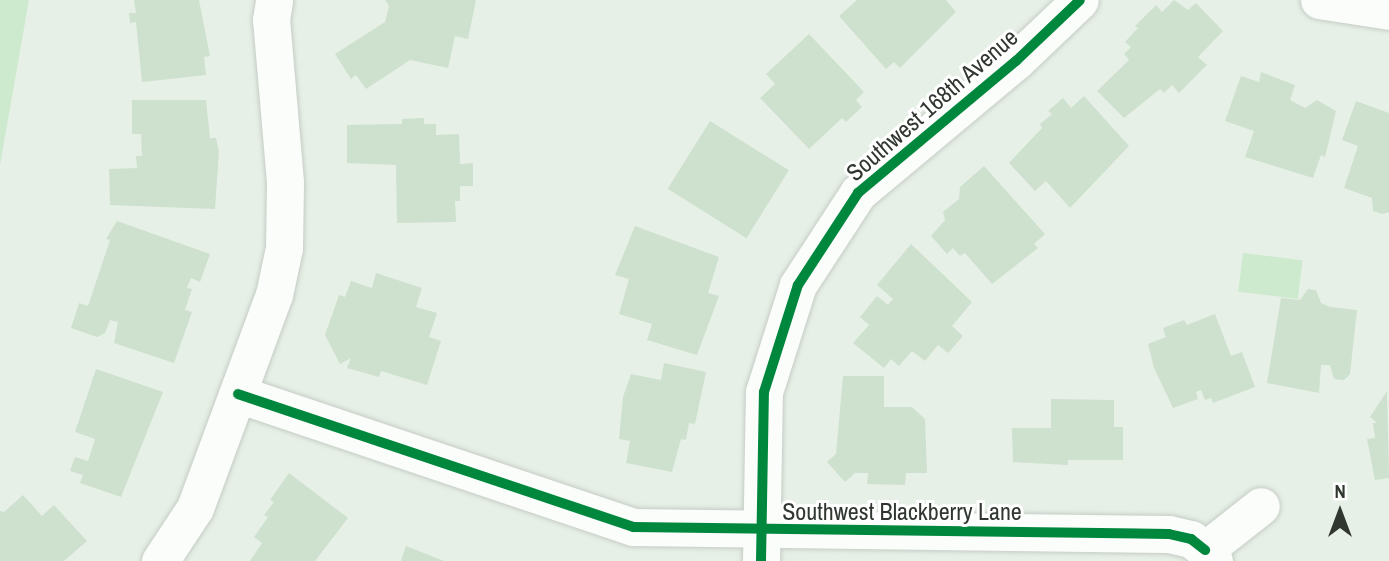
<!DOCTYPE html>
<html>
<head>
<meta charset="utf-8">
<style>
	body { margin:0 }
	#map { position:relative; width:1389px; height:561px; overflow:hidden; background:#e7f0e7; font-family:"Archivo Narrow",sans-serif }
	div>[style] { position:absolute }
	.green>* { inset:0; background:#ceeace; transform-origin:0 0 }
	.building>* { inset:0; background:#cee0ce; transform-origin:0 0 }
	.roads { filter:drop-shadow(0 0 2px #c5ccc5) drop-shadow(0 0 2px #c5ccc5) }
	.street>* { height:37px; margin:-18.5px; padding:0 18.5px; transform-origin:18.5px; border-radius:18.5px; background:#fbfdfb }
	.cycleway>* { height:10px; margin:-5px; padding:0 5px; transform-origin:5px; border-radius:5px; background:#00873e }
	span { translate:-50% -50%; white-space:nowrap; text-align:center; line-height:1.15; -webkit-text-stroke:6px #fff; paint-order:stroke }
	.street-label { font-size:24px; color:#303730 }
	.north { position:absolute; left:1305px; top:477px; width:70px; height:70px; -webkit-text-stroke:5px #fff; paint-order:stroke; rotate:0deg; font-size:19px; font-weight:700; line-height:28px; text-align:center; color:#303730 }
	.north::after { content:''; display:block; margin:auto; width:24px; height:32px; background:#303730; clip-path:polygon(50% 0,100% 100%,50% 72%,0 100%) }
</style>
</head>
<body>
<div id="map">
	<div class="green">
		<div style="clip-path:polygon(0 0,29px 0,0 165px)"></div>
		<div style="left:1243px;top:253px;width:60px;height:39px;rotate:7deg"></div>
	</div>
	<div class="building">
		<div style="clip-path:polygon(134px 0,199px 0,210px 56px,204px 57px,206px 75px,142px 82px,136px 22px,130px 23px,129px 13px,136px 13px)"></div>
		<div style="clip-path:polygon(385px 0,476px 0,468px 39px,455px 36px,448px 68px,410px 60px,366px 89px,356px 75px,351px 79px,335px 54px,385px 22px,389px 6px)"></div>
		<div style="clip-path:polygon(857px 0,946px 0,956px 12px,900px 68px,894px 62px,886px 69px,839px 16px)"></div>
		<div style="clip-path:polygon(1174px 0,1188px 10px,1196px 3px,1223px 31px,1198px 57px,1207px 65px,1179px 93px,1172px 85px,1164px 93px,1160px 89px,1124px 118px,1097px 91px,1129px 60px,1124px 54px,1131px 47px,1125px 42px,1138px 28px,1135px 26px,1156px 5px,1162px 12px)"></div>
		<div style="clip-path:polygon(809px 34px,864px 92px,856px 100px,862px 107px,846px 122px,842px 118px,809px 149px,760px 98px,775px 84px,766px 74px)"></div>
		<div style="clip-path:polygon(1261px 72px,1295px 85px,1290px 100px,1305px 108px,1317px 100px,1336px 111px,1325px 157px,1321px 155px,1313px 178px,1245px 157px,1254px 131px,1225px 121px,1241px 76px,1259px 82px)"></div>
		<div style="clip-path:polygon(1084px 96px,1129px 146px,1070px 208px,1046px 181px,1035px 191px,1009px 163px,1042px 128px,1040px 124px,1052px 114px,1048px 111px,1063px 98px,1071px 108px)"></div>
		<div style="clip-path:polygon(132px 100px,206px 100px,210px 138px,216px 138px,219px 151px,215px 209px,110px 205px,109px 169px,137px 168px,136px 156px,142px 156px,141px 134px,132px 134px)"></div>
		<div style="clip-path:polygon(1356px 101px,1389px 113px,1389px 212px,1382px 214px,1373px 211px,1372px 198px,1344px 188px,1358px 146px,1342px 140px)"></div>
		<div style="clip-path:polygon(424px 118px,424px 124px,436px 124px,436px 135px,459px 134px,460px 164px,473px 163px,473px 186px,460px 186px,460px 201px,455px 201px,456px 222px,397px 223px,396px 165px,347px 163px,347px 125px,402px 124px,402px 119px)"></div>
		<div style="left:710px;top:121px;width:93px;height:80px;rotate:32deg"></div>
		<div style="clip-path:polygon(984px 166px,1045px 234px,1034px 244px,1038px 248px,992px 284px,965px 253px,960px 256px,953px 248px,947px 254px,931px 236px,945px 220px,943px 212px,959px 199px,960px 187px)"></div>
		<div style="clip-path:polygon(117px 221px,210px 254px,200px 282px,191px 278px,187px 288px,192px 289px,185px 310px,192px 312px,174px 363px,114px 343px,118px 322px,110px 320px,105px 333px,97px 337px,71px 328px,79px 303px,88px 306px,110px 240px,106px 239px)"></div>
		<div style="clip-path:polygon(635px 226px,719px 257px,708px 293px,719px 296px,697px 355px,647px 340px,652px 324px,619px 314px,629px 279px,615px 275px)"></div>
		<div style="clip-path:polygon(911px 244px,972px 302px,952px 326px,963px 336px,948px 353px,938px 345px,925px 361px,912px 351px,899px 366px,891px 359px,884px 368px,853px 343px,869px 325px,860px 317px,877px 296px,888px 305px,893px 299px,877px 285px)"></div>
		<div style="clip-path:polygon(376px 273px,422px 288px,416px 307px,437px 313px,429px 337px,441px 341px,427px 385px,381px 371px,379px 377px,347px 368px,351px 358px,340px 364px,325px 335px,339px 295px,345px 297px,351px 281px,372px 288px)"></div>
		<div style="clip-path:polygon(1308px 289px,1316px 290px,1321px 303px,1330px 307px,1357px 310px,1350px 374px,1344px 380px,1334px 379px,1330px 365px,1321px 365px,1319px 393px,1267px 383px,1281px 298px,1300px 300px)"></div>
		<div style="clip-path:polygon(1215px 314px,1231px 356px,1242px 352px,1255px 387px,1213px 403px,1211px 398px,1205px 400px,1201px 390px,1196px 392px,1198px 399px,1173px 408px,1154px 368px,1148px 344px,1166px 337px,1163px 328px,1184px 320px,1187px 325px)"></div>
		<div style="clip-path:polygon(664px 363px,706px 372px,695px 424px,689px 423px,686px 440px,681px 439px,672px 472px,626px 463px,630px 441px,619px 439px,623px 397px,631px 374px,661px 380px)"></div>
		<div style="clip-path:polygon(96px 369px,163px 392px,121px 497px,80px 483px,83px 475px,70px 471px,75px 457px,88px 461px,95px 439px,75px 432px)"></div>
		<div style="clip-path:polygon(843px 376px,884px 376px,884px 407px,912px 407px,925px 419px,927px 473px,906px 473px,905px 485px,867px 484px,868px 473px,855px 473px,845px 482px,827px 462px,836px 454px)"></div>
		<div style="clip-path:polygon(1387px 391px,1389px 478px,1375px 480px,1367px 439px,1375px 438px,1373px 423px,1377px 423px,1370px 417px)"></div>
		<div style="clip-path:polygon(1051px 399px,1114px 400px,1114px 427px,1123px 427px,1123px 460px,1068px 460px,1068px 465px,1013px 462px,1012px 428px,1051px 428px)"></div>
		<div style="clip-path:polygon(289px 473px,348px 518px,315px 561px,250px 561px,262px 543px,254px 537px,268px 517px,264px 515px,274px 502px,270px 500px)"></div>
		<div style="clip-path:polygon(23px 495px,42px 516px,54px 505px,87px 541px,64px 561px,0 561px,0 511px,4px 512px)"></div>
		<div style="clip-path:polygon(406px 546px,444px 561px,401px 561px)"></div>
	</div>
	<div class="roads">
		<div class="street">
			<div style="left:1319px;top:0;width:71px;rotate:8.9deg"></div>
			<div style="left:238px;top:394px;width:417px;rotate:18.6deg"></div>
			<div style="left:633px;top:527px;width:536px;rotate:0.75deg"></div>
			<div style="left:1169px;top:534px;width:23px;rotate:13deg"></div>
			<div style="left:1191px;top:539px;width:18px;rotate:38deg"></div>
			<div style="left:160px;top:561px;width:64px;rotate:-56.6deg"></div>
			<div style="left:195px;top:508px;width:227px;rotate:-69.7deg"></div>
			<div style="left:274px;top:295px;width:48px;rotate:-78deg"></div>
			<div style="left:284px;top:248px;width:66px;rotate:-89.1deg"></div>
			<div style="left:285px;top:182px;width:163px;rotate:-94.9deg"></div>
			<div style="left:271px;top:20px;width:20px;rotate:-81deg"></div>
			<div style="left:761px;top:561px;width:169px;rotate:-89deg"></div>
			<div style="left:764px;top:392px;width:112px;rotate:-72.4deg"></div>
			<div style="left:798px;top:285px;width:110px;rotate:-56.9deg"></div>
			<div style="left:858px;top:193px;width:206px;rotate:-39.9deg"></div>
			<div style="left:1016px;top:61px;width:88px;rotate:-43.6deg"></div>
			<div style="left:1214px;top:561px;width:14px;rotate:-129deg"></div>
			<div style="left:1205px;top:550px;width:71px;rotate:-38.2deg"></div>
		</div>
	</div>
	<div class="cycleway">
		<div style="left:238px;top:394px;width:417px;rotate:18.6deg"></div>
		<div style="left:633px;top:527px;width:536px;rotate:0.75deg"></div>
		<div style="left:1169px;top:534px;width:23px;rotate:13deg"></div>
		<div style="left:1191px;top:539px;width:18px;rotate:38deg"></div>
		<div style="left:761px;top:561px;width:169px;rotate:-89deg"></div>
		<div style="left:764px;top:392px;width:112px;rotate:-72.4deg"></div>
		<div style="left:798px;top:285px;width:110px;rotate:-56.9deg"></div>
		<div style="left:858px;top:193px;width:206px;rotate:-39.9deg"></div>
		<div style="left:1016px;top:61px;width:88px;rotate:-43.6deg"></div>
	</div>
	<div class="street-label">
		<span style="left:932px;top:105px;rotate:-41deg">Southwest 168th Avenue</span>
		<span style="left:902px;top:512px">Southwest Blackberry Lane</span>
	</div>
	<div class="north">N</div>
</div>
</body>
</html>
